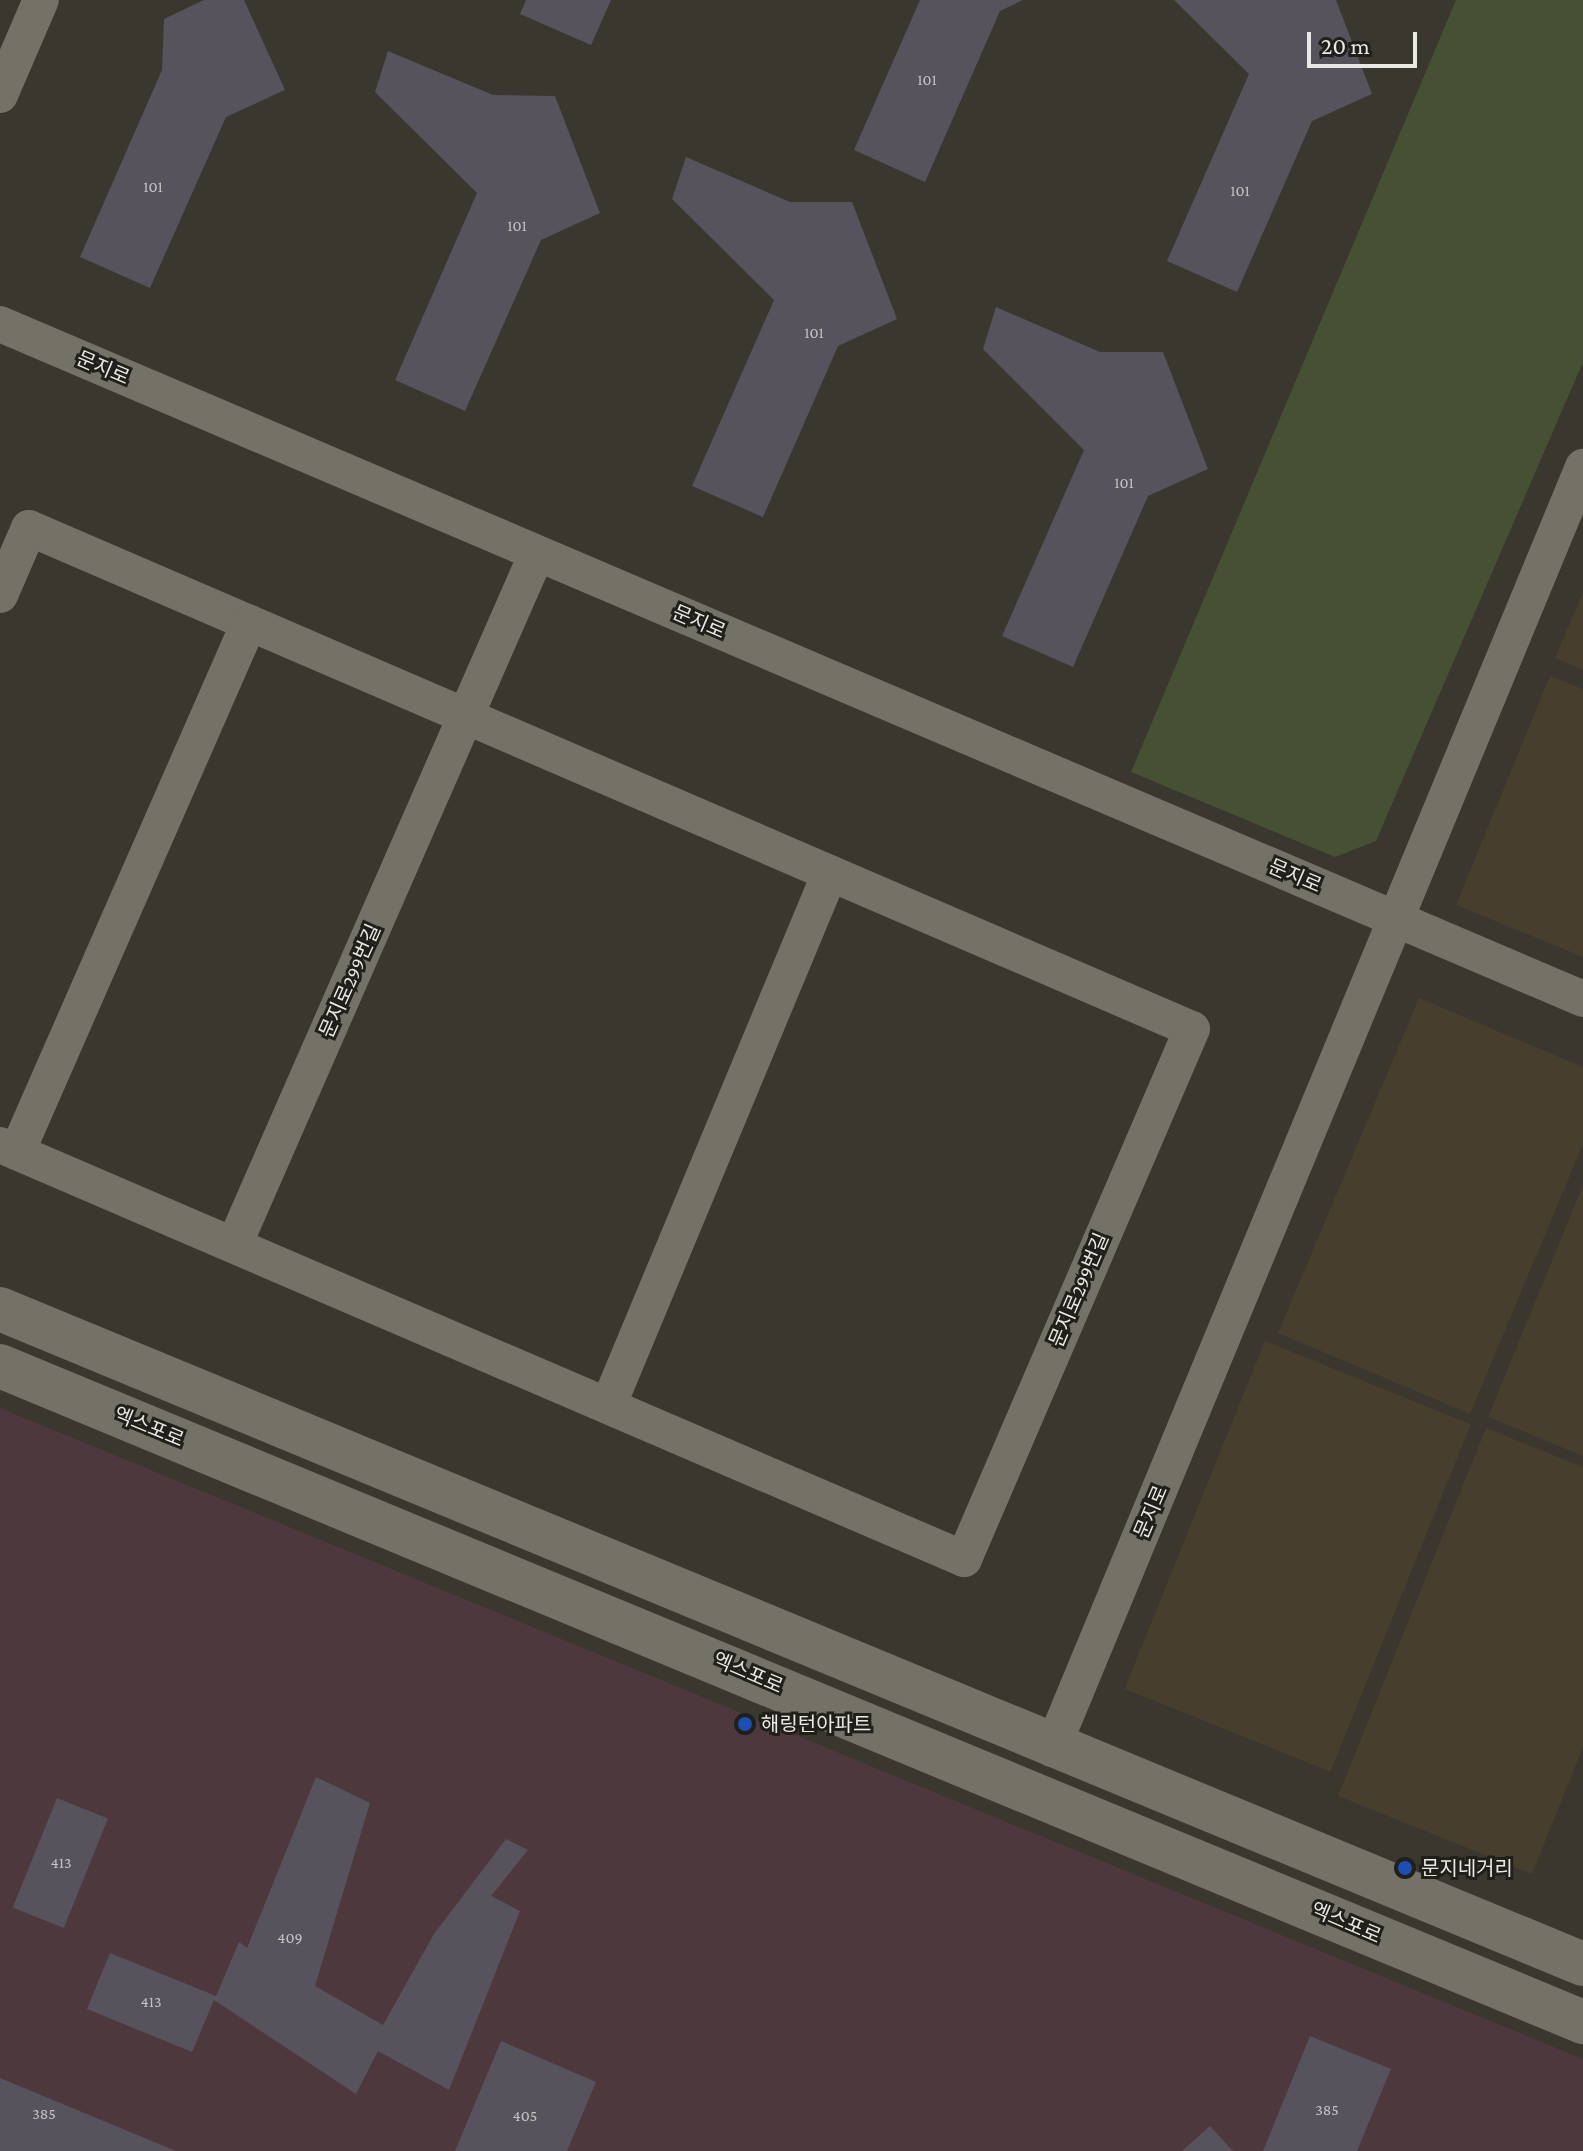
<!DOCTYPE html>
<html>
<head>
<meta charset="utf-8">
<style>
	body { margin:0 }
	#map { position:relative; width:1583px; height:2151px; overflow:hidden; background:#3a372e; font-family:"Crimson Pro","Noto Sans KR",serif }
	div>[style] { position:absolute }
	.commercial>* { inset:0; background:#4d383d }
	.industrial>* { inset:0; background:#473e2d; transform-origin:0 0 }
	.green>* { inset:0; background:#465032 }
	.building>* { inset:0; background:#57535d; transform-origin:0 0 }
	.street>* { height:36px; margin:-18px; padding:0 18px; transform-origin:18px; border-radius:18px; background:#747167 }
	.secondary>* { height:44px; margin:-22px; padding:0 22px; transform-origin:22px; border-radius:22px; background:#747167 }
	.dots>* { width:22px; height:22px; translate:-50% -50%; box-sizing:border-box; border:4px solid #201f1a; border-radius:50% }
	span { translate:-50% -50%; white-space:nowrap; text-align:center; line-height:1.15; -webkit-text-stroke:6px #201f1a; paint-order:stroke }
	.number-label { font-size:16px; color:#c5c3c1 }
	.number-label span { -webkit-text-stroke-width:0 }
	.street-label { font-size:20px; color:#eae8e2 }
	.poi-label { font-size:20px; color:#eae8e2 }
	.left { translate:0 -50%; text-align:left }
	.scale { position:absolute; left:1307px; top:32px; width:110px; height:36px; box-sizing:border-box; border:4px solid #eae8e2; border-top:0; padding-left:10px; font-size:24px; line-height:28px; white-space:nowrap; color:#eae8e2; -webkit-text-stroke:6px #201f1a; paint-order:stroke }
</style>
</head>
<body>
<div id="map">
	<div class="commercial">
		<div style="clip-path:polygon(0 1408px,1583px 2059px,1583px 2151px,0 2151px)"></div>
	</div>
	<div class="industrial">
		<div style="clip-path:polygon(1583px 592px,1583px 670px,1555px 658px)"></div>
		<div style="clip-path:polygon(1550px 676px,1583px 689px,1583px 957px,1456px 905px)"></div>
		<div style="clip-path:polygon(1419px 998px,1583px 1067px,1583px 1144px,1470px 1414px,1278px 1333px)"></div>
		<div style="clip-path:polygon(1583px 1185px,1583px 1456px,1488px 1417px)"></div>
		<div style="left:1265px;top:1341px;width:222px;height:375px;rotate:22deg"></div>
		<div style="clip-path:polygon(1486px 1428px,1583px 1467px,1583px 1747px,1532px 1874px,1338px 1796px)"></div>
	</div>
	<div class="green">
		<div style="clip-path:polygon(1456px 0,1583px 0,1583px 362px,1376px 841px,1335px 857px,1131px 772px)"></div>
	</div>
	<div class="building">
		<div style="clip-path:polygon(204px 0,244px 0,285px 90px,226px 117px,150px 288px,80px 257px,162px 70px,164px 19px)"></div>
		<div style="clip-path:polygon(526px 0,611px 0,591px 45px,520px 14px)"></div>
		<div style="clip-path:polygon(920px 0,1023px 0,1000px 11px,925px 182px,854px 150px)"></div>
		<div style="clip-path:polygon(1174px 0,1336px 0,1372px 94px,1312px 121px,1237px 292px,1167px 261px,1249px 74px)"></div>
		<div style="clip-path:polygon(388px 51px,493px 95px,555px 96px,600px 213px,541px 240px,465px 411px,395px 380px,477px 193px,375px 92px)"></div>
		<div style="clip-path:polygon(686px 157px,790px 202px,852px 202px,897px 319px,838px 346px,763px 517px,692px 486px,774px 300px,672px 199px)"></div>
		<div style="clip-path:polygon(996px 307px,1100px 352px,1163px 352px,1208px 469px,1148px 496px,1073px 667px,1002px 636px,1084px 450px,983px 349px)"></div>
		<div style="clip-path:polygon(316px 1777px,370px 1803px,315px 1986px,383px 2025px,434px 1934px,506px 1839px,528px 1850px,491px 1896px,520px 1911px,449px 2090px,378px 2051px,356px 2094px,214px 2000px,192px 2052px,87px 2009px,110px 1953px,216px 1996px,239px 1942px,247px 1948px)"></div>
		<div style="left:57px;top:1798px;width:55px;height:118px;rotate:22deg"></div>
		<div style="clip-path:polygon(1310px 2036px,1391px 2069px,1357px 2151px,1263px 2151px)"></div>
		<div style="clip-path:polygon(501px 2041px,596px 2082px,567px 2151px,455px 2151px)"></div>
		<div style="clip-path:polygon(0 2078px,176px 2151px,0 2151px)"></div>
		<div style="clip-path:polygon(1210px 2126px,1233px 2151px,1182px 2151px,1192px 2142px)"></div>
	</div>
	<div class="street">
		<div style="left:0;top:95px;width:103px;rotate:-66.7deg"></div>
		<div style="left:0;top:324px;width:1721px;rotate:23.09deg"></div>
		<div style="left:0;top:595px;width:73px;rotate:-66.6deg"></div>
		<div style="left:29px;top:528px;width:1266px;rotate:23.31deg"></div>
		<div style="left:1192px;top:1029px;width:577px;rotate:113.28deg"></div>
		<div style="left:964px;top:1559px;width:1049px;rotate:-156.76deg"></div>
		<div style="left:17px;top:1152px;width:578px;rotate:-66.32deg"></div>
		<div style="left:234px;top:1245px;width:755px;rotate:-66.35deg"></div>
		<div style="left:608px;top:1406px;width:577px;rotate:-67.39deg"></div>
		<div style="left:1052px;top:1749px;width:1388px;rotate:-67.5deg"></div>
	</div>
	<div class="secondary">
		<div style="left:0;top:1309px;width:1713px;rotate:22.48deg"></div>
		<div style="left:0;top:1366px;width:1714px;rotate:22.51deg"></div>
	</div>
	<div class="dots">
		<div style="left:745px;top:1724px;background:#1a4fb4"></div>
		<div style="left:1405px;top:1868px;background:#1a4fb4"></div>
	</div>
	<div class="number-label">
		<span style="left:927px;top:80px">101</span>
		<span style="left:153px;top:187px">101</span>
		<span style="left:1240px;top:191px">101</span>
		<span style="left:517px;top:226px">101</span>
		<span style="left:814px;top:333px">101</span>
		<span style="left:1124px;top:483px">101</span>
		<span style="left:61px;top:1863px">413</span>
		<span style="left:290px;top:1938px">409</span>
		<span style="left:151px;top:2002px">413</span>
		<span style="left:1327px;top:2110px">385</span>
		<span style="left:44px;top:2114px">385</span>
		<span style="left:525px;top:2116px">405</span>
	</div>
	<div class="street-label">
		<span style="left:103px;top:368px;rotate:23deg">문지로</span>
		<span style="left:699px;top:622px;rotate:23deg">문지로</span>
		<span style="left:1295px;top:876px;rotate:23deg">문지로</span>
		<span style="left:350px;top:981px;rotate:-66deg">문지로299번길</span>
		<span style="left:1079px;top:1290px;rotate:-67deg">문지로299번길</span>
		<span style="left:149px;top:1427px;rotate:22deg">엑스포로</span>
		<span style="left:1151px;top:1512px;rotate:-67deg">문지로</span>
		<span style="left:748px;top:1673px;rotate:23deg">엑스포로</span>
		<span style="left:1346px;top:1923px;rotate:23deg">엑스포로</span>
	</div>
	<div class="poi-label">
		<span class="left" style="left:761px;top:1724px">해링턴아파트</span>
		<span class="left" style="left:1421px;top:1868px">문지네거리</span>
	</div>
	<div class="scale">20 m</div>
</div>
</body>
</html>
